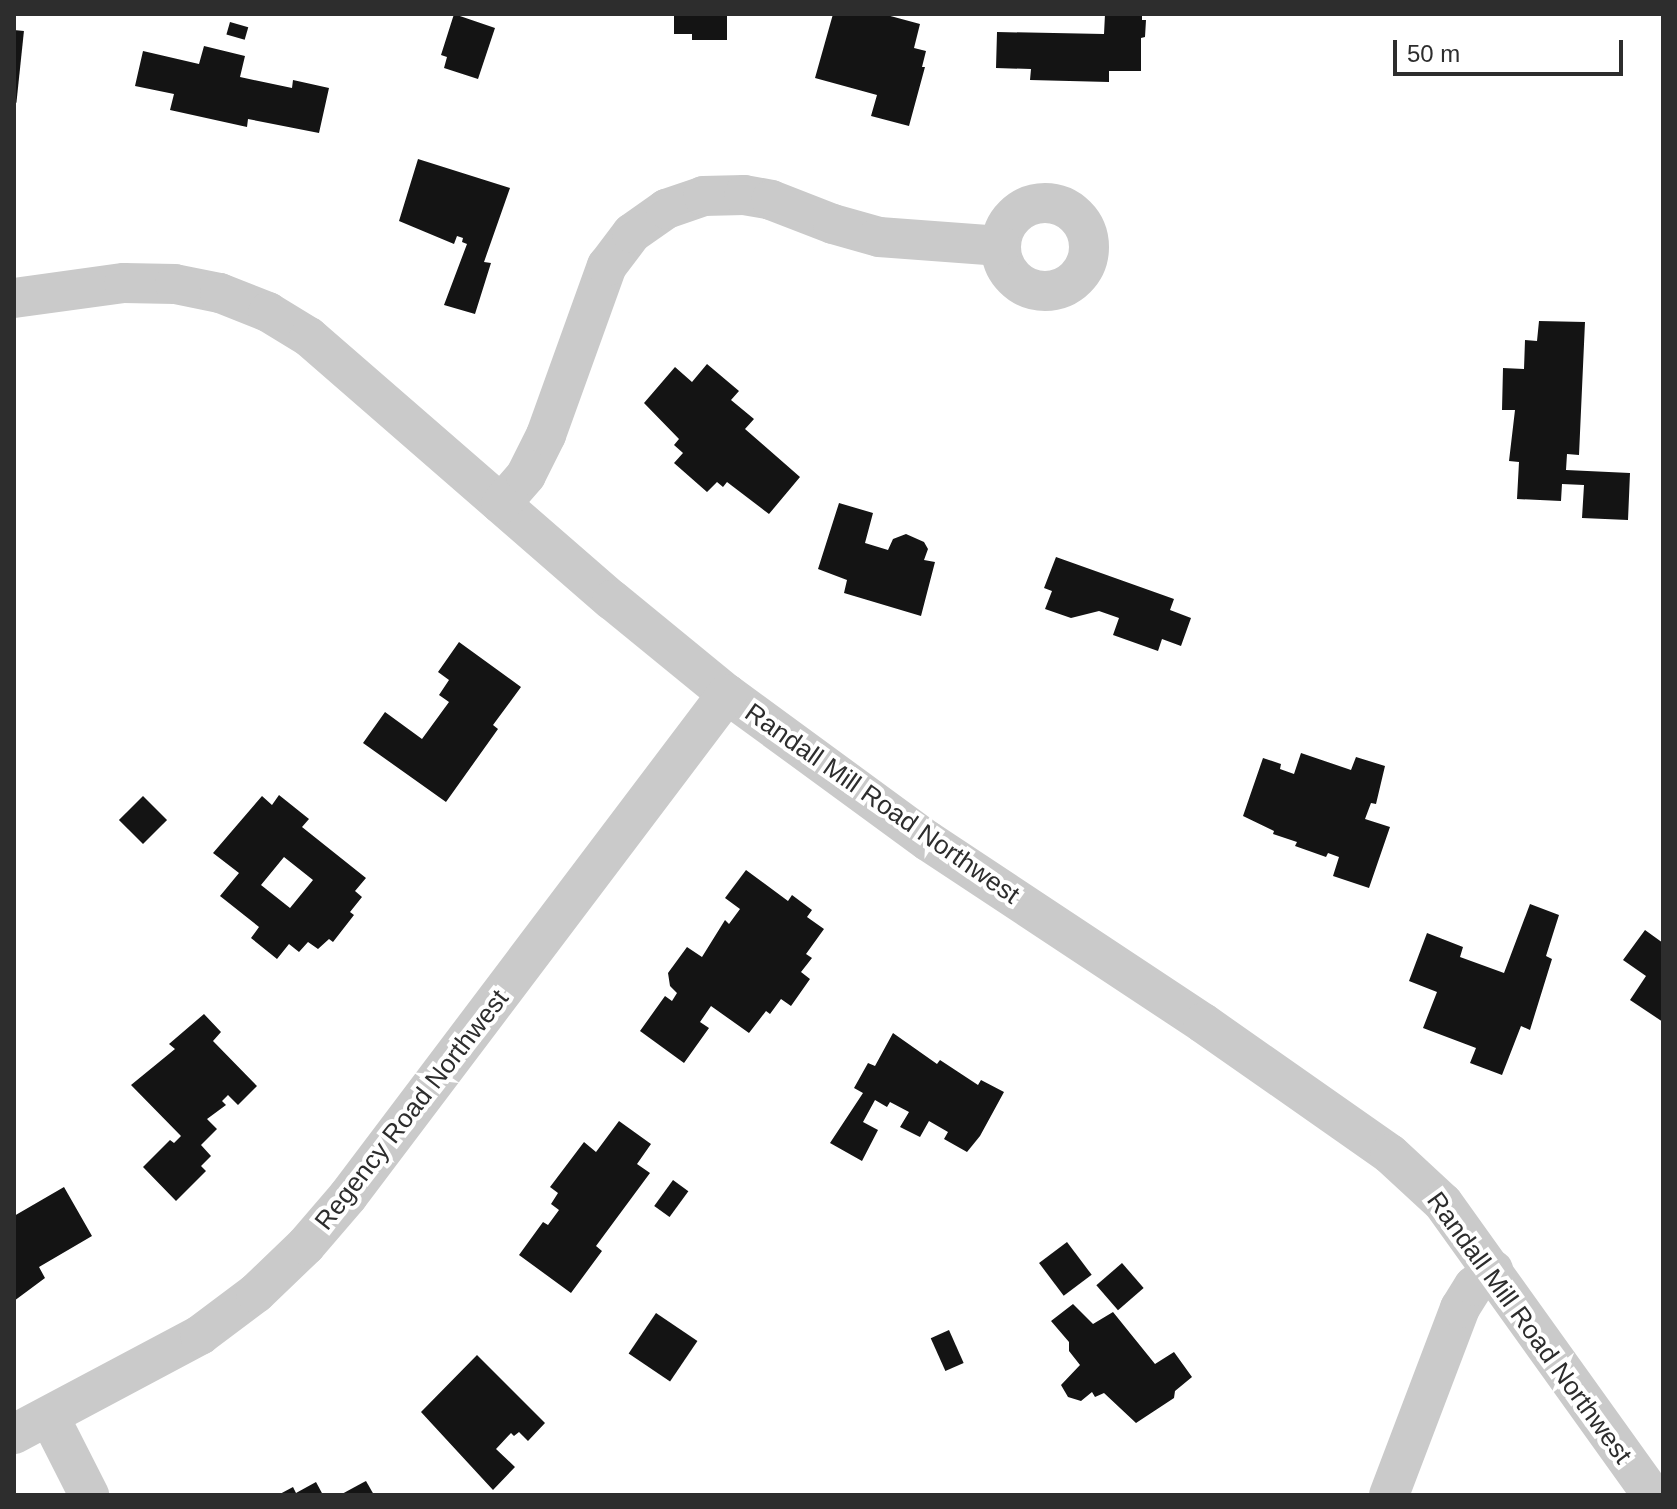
<!DOCTYPE html>
<html>
<head>
<meta charset="utf-8">
<style>
	body { margin:0 }
	#map { position:relative; width:1677px; height:1509px; overflow:hidden; background:#fff; font-family:Arial,sans-serif }
	div>[style] { position:absolute }
	.building>* { inset:0; background:#141414; transform-origin:0 0 }
	.minor>* { height:40px; margin:-20px; padding:0 20px; transform-origin:20px; border-radius:20px; background:#cacaca }
	.minor>.ring { margin:-20px; padding:0; box-sizing:content-box; background:none; border:40px solid #cacaca; border-radius:50% }
	span { translate:-50% -50%; white-space:nowrap; text-align:center; line-height:1.15; -webkit-text-stroke:8px #fff; paint-order:stroke }
	.street-label { font-size:26px; color:#2d2d2d }
	.frame { position:absolute; inset:0; border:16px solid #2d2d2d; pointer-events:none }
	.scale { position:absolute; left:1393px; top:40px; width:230px; height:36px; box-sizing:border-box; border:4px solid #2d2d2d; border-top:0; padding-left:10px; font-size:24px; line-height:28px; white-space:nowrap; color:#2d2d2d; -webkit-text-stroke:6px #fff; paint-order:stroke }
</style>
</head>
<body>
<div id="map">
	<div class="building">
		<div style="clip-path:polygon(454px 14px,495px 28px,478px 79px,444px 68px,447px 57px,441px 55px)"></div>
		<div style="clip-path:polygon(674px 14px,727px 14px,727px 40px,692px 40px,692px 34px,674px 34px)"></div>
		<div style="clip-path:polygon(833px 14px,883px 14px,920px 24px,914px 48px,926px 51px,922px 67px,925px 67px,909px 126px,871px 116px,877px 95px,815px 78px)"></div>
		<div style="clip-path:polygon(1105px 14px,1142px 14px,1142px 20px,1146px 20px,1145px 37px,1141px 38px,1141px 71px,1109px 71px,1109px 82px,1030px 80px,1031px 69px,996px 68px,997px 32px,1104px 34px)"></div>
		<div style="left:230px;top:22px;width:19px;height:13px;rotate:16deg"></div>
		<div style="left:14px;top:30px;width:10px;height:72px;rotate:6deg"></div>
		<div style="clip-path:polygon(204px 46px,245px 56px,240px 77px,292px 88px,293px 80px,329px 88px,319px 133px,248px 119px,247px 127px,170px 110px,174px 94px,135px 86px,143px 51px,199px 64px)"></div>
		<div style="clip-path:polygon(418px 159px,510px 188px,484px 262px,491px 263px,475px 314px,444px 305px,467px 244px,462px 242px,463px 238px,457px 236px,454px 244px,399px 221px)"></div>
		<div style="clip-path:polygon(1539px 321px,1585px 322px,1579px 455px,1567px 454px,1566px 470px,1630px 473px,1628px 520px,1582px 518px,1584px 485px,1562px 484px,1561px 501px,1517px 499px,1519px 462px,1509px 461px,1515px 410px,1502px 410px,1503px 368px,1524px 369px,1525px 340px,1537px 341px)"></div>
		<div style="clip-path:polygon(707px 364px,739px 391px,731px 400px,754px 419px,745px 429px,800px 477px,769px 514px,727px 482px,723px 487px,717px 482px,707px 492px,674px 463px,683px 453px,674px 445px,679px 439px,644px 403px,675px 367px,692px 382px)"></div>
		<div style="clip-path:polygon(839px 503px,873px 513px,865px 543px,888px 550px,893px 539px,906px 534px,924px 542px,928px 549px,924px 560px,935px 562px,921px 616px,844px 593px,847px 580px,818px 569px)"></div>
		<div style="clip-path:polygon(1056px 557px,1174px 599px,1170px 610px,1191px 618px,1181px 646px,1162px 639px,1158px 651px,1113px 635px,1119px 618px,1099px 611px,1071px 618px,1045px 609px,1052px 591px,1044px 588px)"></div>
		<div style="clip-path:polygon(459px 642px,521px 687px,493px 725px,498px 729px,446px 802px,363px 743px,385px 712px,422px 739px,449px 702px,439px 695px,449px 680px,438px 672px)"></div>
		<div style="clip-path:polygon(1301px 753px,1351px 770px,1356px 757px,1385px 766px,1376px 804px,1371px 803px,1365px 819px,1390px 827px,1369px 888px,1333px 876px,1339px 857px,1328px 853px,1326px 857px,1295px 846px,1297px 842px,1273px 834px,1274px 831px,1243px 816px,1263px 758px,1281px 764px,1280px 769px,1294px 774px)"></div>
		<div style="clip-path:polygon(evenodd,279px 795px,309px 819px,302px 827px,366px 878px,355px 891px,362px 897px,350px 912px,354px 915px,333px 942px,329px 939px,318px 949px,308px 942px,299px 952px,289px 944px,277px 959px,251px 938px,259px 927px,220px 896px,239px 873px,213px 853px,262px 796px,272px 805px,279px 795px,284px 857px,313px 880px,290px 908px,261px 885px,284px 857px)"></div>
		<div style="left:143px;top:796px;width:34px;height:34px;rotate:45deg"></div>
		<div style="clip-path:polygon(746px 870px,788px 901px,792px 895px,812px 910px,807px 917px,824px 929px,806px 954px,812px 958px,801px 972px,810px 979px,791px 1006px,781px 999px,770px 1014px,766px 1011px,749px 1033px,711px 1006px,700px 1022px,709px 1028px,684px 1063px,640px 1031px,665px 996px,672px 1001px,677px 993px,670px 986px,668px 973px,687px 947px,702px 957px,725px 920px,729px 924px,740px 909px,725px 898px)"></div>
		<div style="clip-path:polygon(1530px 904px,1559px 915px,1546px 956px,1552px 959px,1530px 1030px,1521px 1026px,1502px 1075px,1470px 1063px,1476px 1048px,1423px 1028px,1437px 992px,1409px 981px,1427px 933px,1463px 947px,1460px 957px,1504px 973px)"></div>
		<div style="clip-path:polygon(1645px 930px,1663px 943px,1663px 1022px,1630px 1000px,1646px 976px,1623px 960px)"></div>
		<div style="clip-path:polygon(204px 1014px,221px 1032px,213px 1041px,257px 1086px,238px 1105px,228px 1095px,222px 1101px,226px 1105px,207px 1119px,217px 1129px,201px 1145px,211px 1156px,201px 1166px,206px 1171px,176px 1201px,143px 1167px,170px 1140px,174px 1143px,181px 1136px,131px 1085px,175px 1049px,169px 1044px)"></div>
		<div style="clip-path:polygon(893px 1033px,937px 1064px,940px 1060px,978px 1085px,981px 1080px,1004px 1092px,980px 1136px,967px 1152px,944px 1139px,948px 1132px,929px 1121px,920px 1137px,900px 1127px,909px 1112px,890px 1102px,887px 1107px,875px 1100px,863px 1122px,878px 1130px,862px 1161px,830px 1143px,863px 1093px,854px 1088px,868px 1063px,875px 1066px)"></div>
		<div style="clip-path:polygon(619px 1121px,651px 1144px,637px 1164px,650px 1173px,596px 1246px,602px 1251px,571px 1293px,519px 1255px,543px 1222px,548px 1225px,559px 1210px,551px 1204px,558px 1193px,550px 1187px,584px 1142px,596px 1152px)"></div>
		<div style="left:673px;top:1180px;width:19px;height:32px;rotate:36deg"></div>
		<div style="clip-path:polygon(64px 1187px,92px 1236px,39px 1267px,45px 1278px,14px 1301px,14px 1216px)"></div>
		<div style="left:1067px;top:1242px;width:41px;height:35px;rotate:53deg"></div>
		<div style="left:1122px;top:1263px;width:33px;height:34px;rotate:49deg"></div>
		<div style="clip-path:polygon(1073px 1304px,1093px 1324px,1113px 1312px,1155px 1364px,1174px 1352px,1192px 1377px,1175px 1391px,1174px 1398px,1136px 1423px,1104px 1393px,1095px 1397px,1092px 1392px,1081px 1401px,1068px 1397px,1061px 1385px,1080px 1365px,1069px 1351px,1069px 1342px,1051px 1321px)"></div>
		<div style="left:656px;top:1313px;width:50px;height:49px;rotate:34deg"></div>
		<div style="left:949px;top:1330px;width:36px;height:20px;rotate:66deg"></div>
		<div style="clip-path:polygon(477px 1355px,545px 1423px,528px 1441px,519px 1432px,514px 1436px,511px 1433px,496px 1449px,515px 1467px,493px 1490px,421px 1412px)"></div>
		<div style="clip-path:polygon(366px 1481px,374px 1495px,340px 1495px,364px 1482px)"></div>
		<div style="clip-path:polygon(316px 1482px,323px 1495px,278px 1495px,293px 1487px,296px 1493px)"></div>
	</div>
	<div class="minor">
		<div class="ring" style="left:1001px;top:203px;width:48px;height:48px"></div>
		<div style="left:14px;top:298px;width:111px;rotate:-7.8deg"></div>
		<div style="left:124px;top:283px;width:51px;rotate:1.1deg"></div>
		<div style="left:175px;top:284px;width:46px;rotate:11.3deg"></div>
		<div style="left:220px;top:293px;width:52px;rotate:21.6deg"></div>
		<div style="left:268px;top:312px;width:48px;rotate:31.4deg"></div>
		<div style="left:309px;top:337px;width:401px;rotate:41deg"></div>
		<div style="left:612px;top:600px;width:149px;rotate:39.3deg"></div>
		<div style="left:727px;top:694px;width:249px;rotate:36.2deg"></div>
		<div style="left:928px;top:841px;width:330px;rotate:33.5deg"></div>
		<div style="left:1203px;top:1023px;width:228px;rotate:35deg"></div>
		<div style="left:1390px;top:1154px;width:72px;rotate:42.8deg"></div>
		<div style="left:1443px;top:1203px;width:359px;rotate:54.4deg"></div>
		<div style="left:501px;top:504px;width:38px;rotate:-49deg"></div>
		<div style="left:526px;top:475px;width:45px;rotate:-63.4deg"></div>
		<div style="left:546px;top:435px;width:180px;rotate:-70.2deg"></div>
		<div style="left:607px;top:266px;width:41px;rotate:-52.9deg"></div>
		<div style="left:632px;top:233px;width:42px;rotate:-35.2deg"></div>
		<div style="left:666px;top:209px;width:39px;rotate:-19deg"></div>
		<div style="left:703px;top:196px;width:41px;rotate:-1.4deg"></div>
		<div style="left:744px;top:195px;width:27px;rotate:10deg"></div>
		<div style="left:771px;top:200px;width:66px;rotate:21.2deg"></div>
		<div style="left:833px;top:224px;width:48px;rotate:15.8deg"></div>
		<div style="left:879px;top:237px;width:122px;rotate:4.2deg"></div>
		<div style="left:49px;top:1416px;width:89px;rotate:63.1deg"></div>
		<div style="left:14px;top:1434px;width:211px;rotate:-28deg"></div>
		<div style="left:200px;top:1335px;width:70px;rotate:-36.9deg"></div>
		<div style="left:256px;top:1293px;width:69px;rotate:-43.8deg"></div>
		<div style="left:306px;top:1245px;width:65px;rotate:-49.4deg"></div>
		<div style="left:348px;top:1196px;width:629px;rotate:-52.95deg"></div>
		<div style="left:1389px;top:1495px;width:200px;rotate:-69.2deg"></div>
		<div style="left:1460px;top:1308px;width:26px;rotate:-58deg"></div>
		<div style="left:1474px;top:1286px;width:25px;rotate:-40deg"></div>
	</div>
	<div class="street-label">
		<span style="left:882px;top:804px;rotate:35deg">Randall Mill Road Northwest</span>
		<span style="left:412px;top:1110px;rotate:-52deg">Regency Road Northwest</span>
		<span style="left:1529px;top:1328px;rotate:54deg">Randall Mill Road Northwest</span>
	</div>
	<div class="frame"></div>
	<div class="scale">50 m</div>
</div>
</body>
</html>
